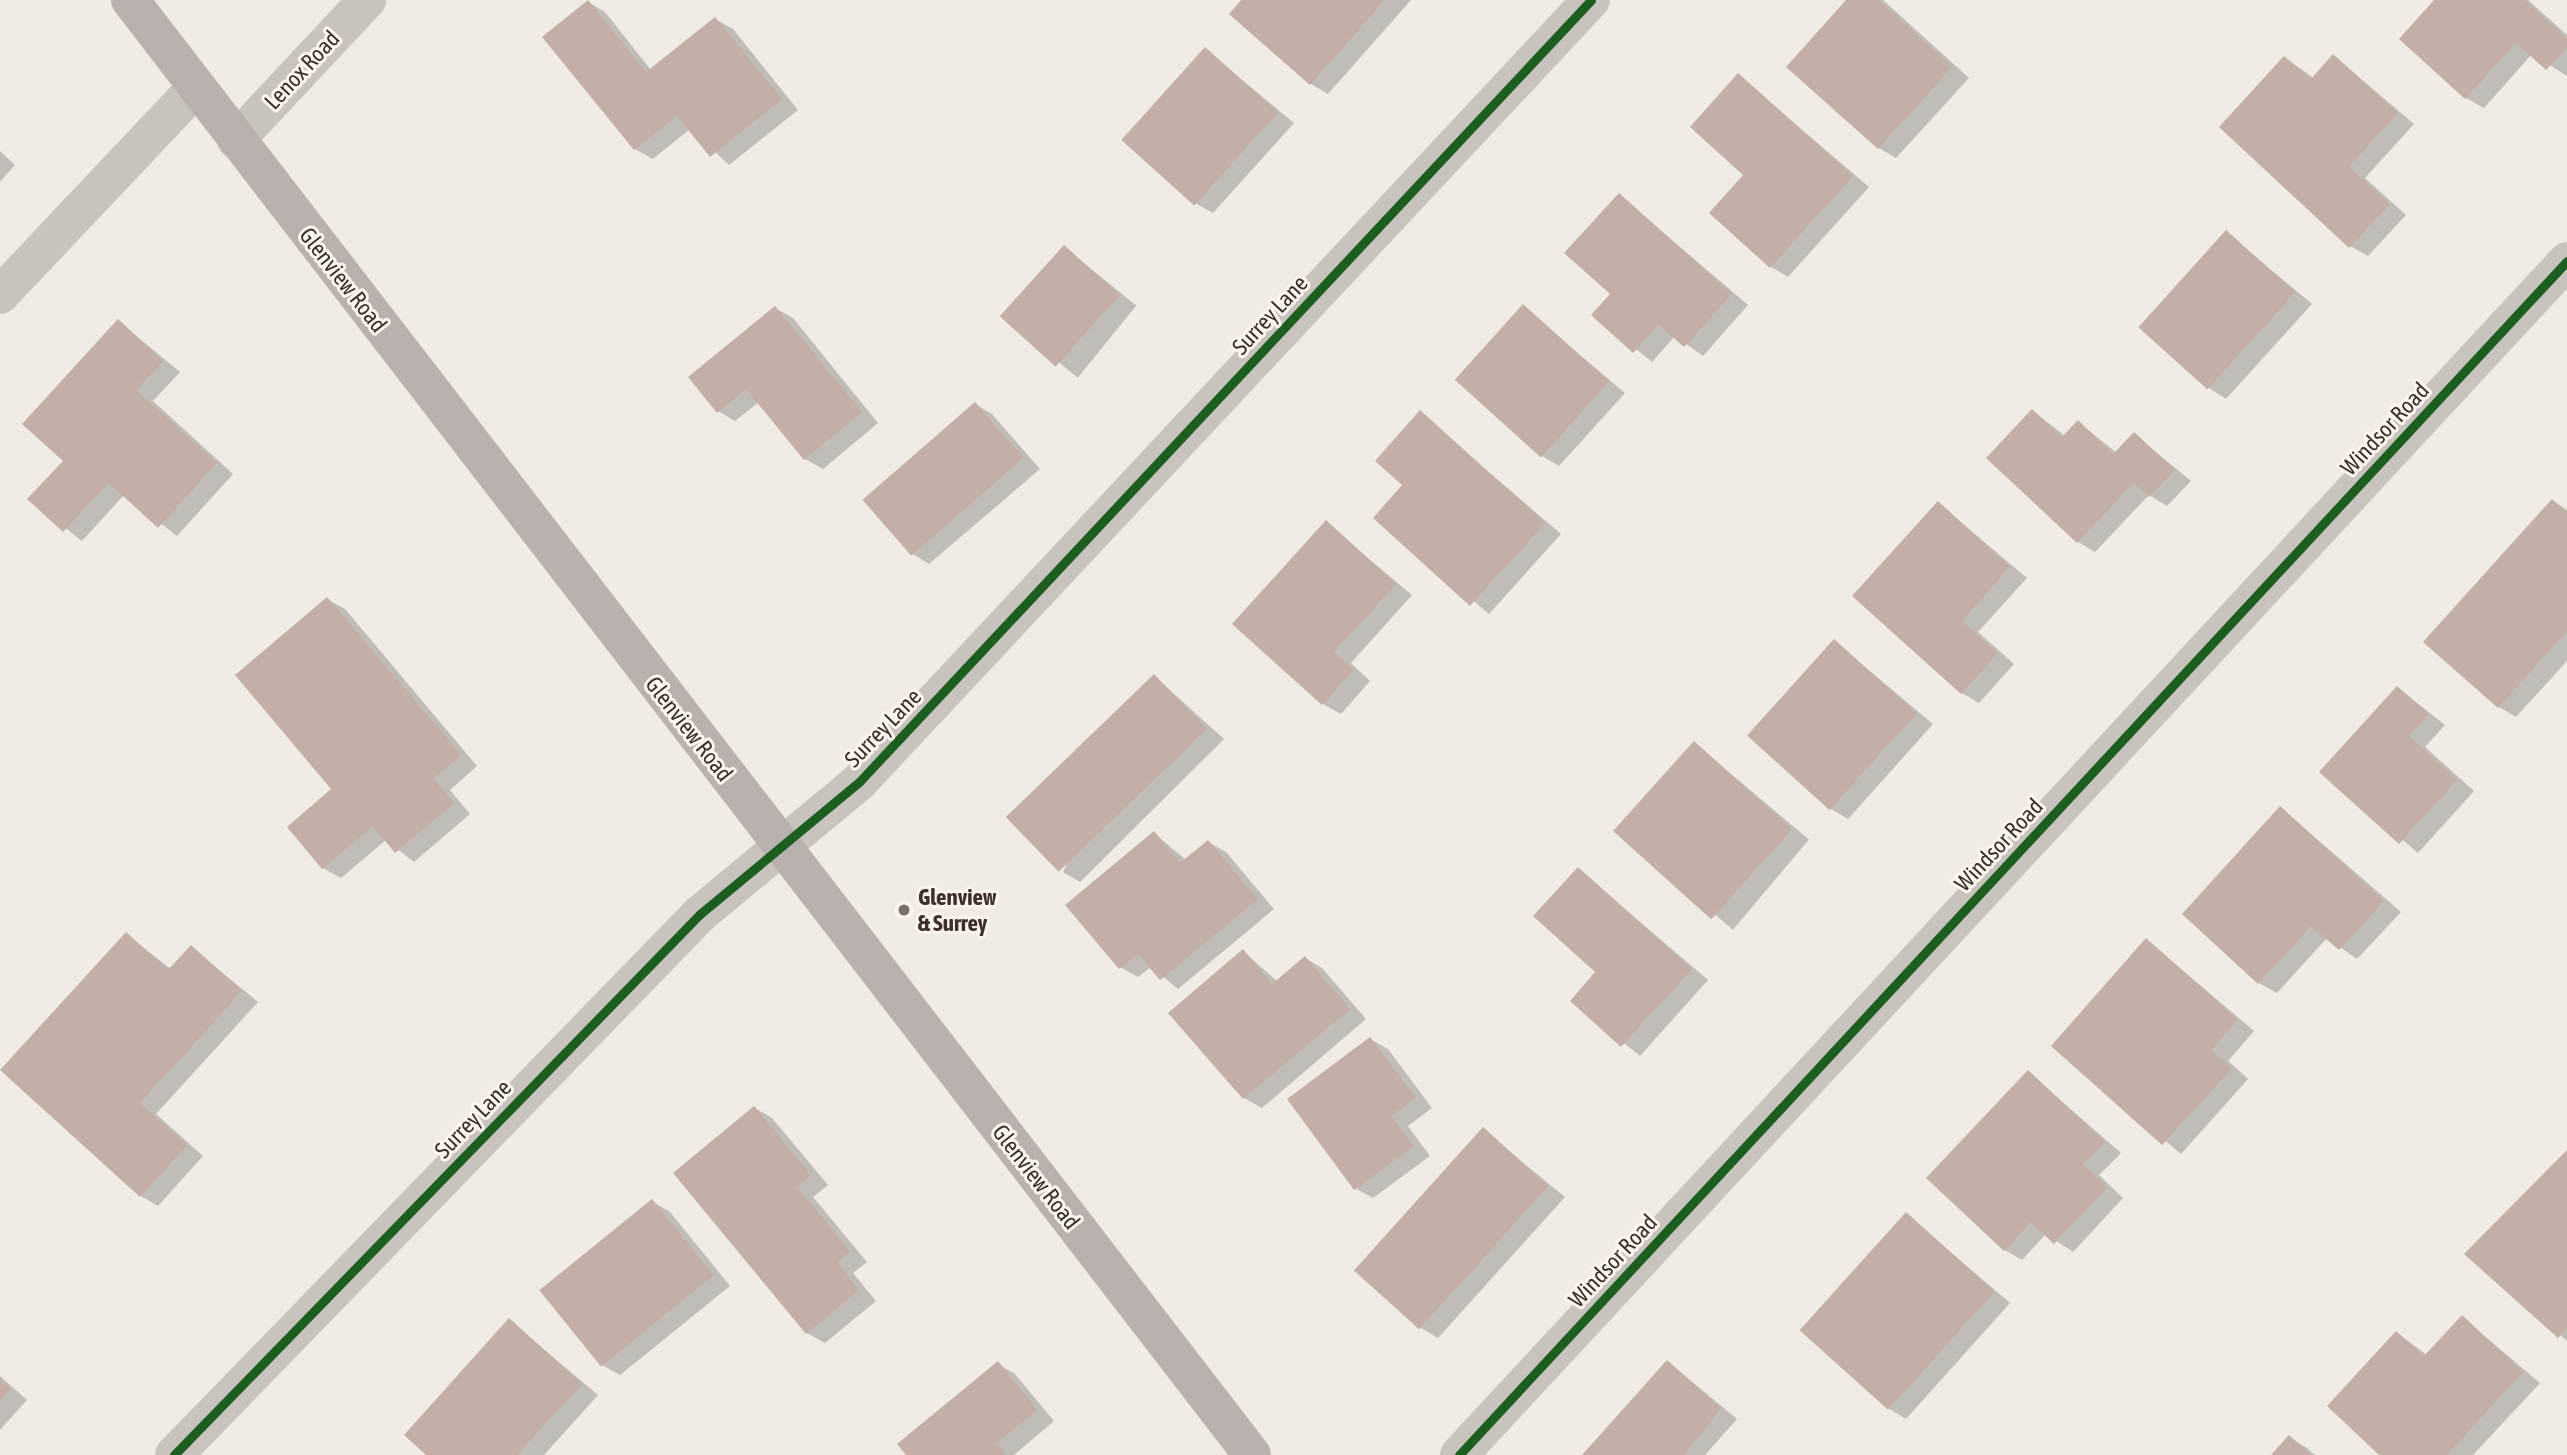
<!DOCTYPE html>
<html>
<head>
<meta charset="utf-8">
<style>
	body { margin:0 }
	#map { position:relative; width:2567px; height:1455px; overflow:hidden; background:#f0ebe5; font-family:"Asap Condensed",sans-serif }
	div>[style] { position:absolute }
	.shadow>* { inset:0; background:#0003; transform-origin:0 0 }
	.building>* { inset:0; background:#c3afa7; transform-origin:0 0 }
	.minor>* { height:38px; margin:-19px; padding:0 19px; transform-origin:19px; border-radius:19px; background:#c9c3be }
	.major>* { height:38px; margin:-19px; padding:0 19px; transform-origin:19px; border-radius:19px; background:#b8b1ad }
	.cycleway>* { height:9px; margin:-4.5px; padding:0 4.5px; transform-origin:4.5px; border-radius:4.5px; background:#1b5e20 }
	.dots>* { width:19px; height:19px; translate:-50% -50%; box-sizing:border-box; border:4px solid #fbf5ee; border-radius:50% }
	span { translate:-50% -50%; white-space:nowrap; text-align:center; line-height:1.15; -webkit-text-stroke:6px #fbf5ee; paint-order:stroke }
	.street-label { font-size:23px; color:#3b302b }
	.poi-label { font-size:23px; color:#3b302b; font-weight:700 }
	.left { translate:0 -50%; text-align:left }
</style>
</head>
<body>
<div id="map">
	<div class="shadow">
		<div style="clip-path:polygon(1244px 0,1411px 0,1328px 94px,1311px 84px)"></div>
		<div style="clip-path:polygon(1848px 0,1883px 0,1969px 78px,1896px 158px,1879px 148px)"></div>
		<div style="clip-path:polygon(2436px 0,2528px 0,2567px 35px,2567px 76px,2532px 54px,2484px 108px,2466px 98px,2401px 39px)"></div>
		<div style="clip-path:polygon(588px 2px,605px 12px,651px 70px,715px 19px,733px 29px,798px 110px,729px 165px,690px 129px,653px 159px,635px 149px,544px 37px)"></div>
		<div style="clip-path:polygon(1205px 49px,1294px 123px,1213px 213px,1195px 203px)"></div>
		<div style="clip-path:polygon(2334px 56px,2414px 124px,2365px 178px,2406px 215px,2368px 256px,2350px 246px,2285px 58px,2314px 78px)"></div>
		<div style="clip-path:polygon(1738px 75px,1869px 187px,1788px 277px,1771px 267px,1746px 175px)"></div>
		<div style="clip-path:polygon(0 151px,15px 165px,0 182px)"></div>
		<div style="clip-path:polygon(1619px 195px,1748px 305px,1703px 356px,1675px 336px,1652px 362px,1594px 315px,1612px 294px)"></div>
		<div style="clip-path:polygon(2227px 233px,2312px 304px,2226px 399px,2209px 388px)"></div>
		<div style="left:1064px;top:247px;width:93px;height:93px;rotate:39deg"></div>
		<div style="clip-path:polygon(1523px 307px,1625px 393px,1559px 466px,1542px 456px)"></div>
		<div style="clip-path:polygon(775px 308px,793px 318px,878px 423px,823px 469px,805px 459px,759px 402px,735px 421px,718px 411px)"></div>
		<div style="clip-path:polygon(118px 321px,180px 372px,153px 401px,233px 474px,177px 536px,124px 495px,82px 541px,29px 499px,65px 460px)"></div>
		<div style="clip-path:polygon(975px 404px,992px 414px,1040px 469px,929px 564px,911px 553px)"></div>
		<div style="clip-path:polygon(2033px 411px,2065px 436px,2078px 422px,2117px 453px,2134px 434px,2191px 481px,2167px 506px,2149px 495px,2095px 552px,2078px 542px)"></div>
		<div style="clip-path:polygon(1420px 413px,1561px 534px,1489px 614px,1375px 518px,1405px 485px)"></div>
		<div style="clip-path:polygon(2553px 501px,2567px 510px,2567px 661px,2516px 717px,2499px 707px)"></div>
		<div style="clip-path:polygon(1938px 503px,2027px 578px,1978px 632px,2014px 664px,1979px 703px,1962px 693px)"></div>
		<div style="clip-path:polygon(1326px 523px,1412px 595px,1351px 663px,1370px 681px,1341px 714px,1323px 704px)"></div>
		<div style="clip-path:polygon(327px 599px,345px 609px,477px 766px,450px 790px,470px 814px,414px 862px,386px 840px,341px 878px,323px 868px,289px 827px,334px 789px)"></div>
		<div style="clip-path:polygon(1835px 642px,1933px 724px,1848px 819px,1831px 809px)"></div>
		<div style="clip-path:polygon(1154px 676px,1224px 739px,1080px 882px,1063px 872px)"></div>
		<div style="clip-path:polygon(2398px 688px,2445px 725px,2425px 747px,2474px 791px,2418px 853px,2322px 772px)"></div>
		<div style="left:1694px;top:743px;width:150px;height:118px;rotate:40deg"></div>
		<div style="clip-path:polygon(2281px 808px,2401px 912px,2357px 959px,2327px 938px,2277px 993px,2259px 983px)"></div>
		<div style="clip-path:polygon(1154px 833px,1186px 860px,1208px 842px,1226px 852px,1274px 909px,1178px 989px,1151px 967px,1138px 977px,1120px 967px)"></div>
		<div style="clip-path:polygon(1578px 869px,1708px 980px,1640px 1056px,1572px 1001px,1598px 972px)"></div>
		<div style="clip-path:polygon(126px 934px,171px 969px,191px 947px,258px 1002px,156px 1114px,203px 1156px,158px 1206px,141px 1196px)"></div>
		<div style="clip-path:polygon(2147px 940px,2254px 1031px,2228px 1061px,2248px 1079px,2181px 1154px,2053px 1045px)"></div>
		<div style="clip-path:polygon(1243px 951px,1278px 982px,1305px 958px,1322px 968px,1366px 1019px,1262px 1108px,1244px 1098px,1171px 1013px)"></div>
		<div style="clip-path:polygon(1370px 1039px,1388px 1049px,1432px 1108px,1408px 1126px,1430px 1156px,1373px 1198px,1355px 1188px)"></div>
		<div style="clip-path:polygon(2028px 1072px,2121px 1153px,2099px 1175px,2123px 1198px,2073px 1252px,2046px 1234px,2022px 1260px,2005px 1250px)"></div>
		<div style="clip-path:polygon(755px 1108px,772px 1118px,828px 1185px,813px 1197px,867px 1262px,853px 1273px,876px 1301px,825px 1343px,807px 1333px)"></div>
		<div style="clip-path:polygon(1483px 1130px,1565px 1197px,1438px 1338px,1421px 1328px)"></div>
		<div style="clip-path:polygon(2567px 1151px,2567px 1341px,2467px 1254px)"></div>
		<div style="clip-path:polygon(653px 1202px,670px 1212px,730px 1286px,620px 1375px,602px 1365px)"></div>
		<div style="clip-path:polygon(1906px 1214px,2010px 1303px,1906px 1419px,1888px 1408px)"></div>
		<div style="clip-path:polygon(2462px 1317px,2540px 1383px,2473px 1455px,2382px 1455px,2397px 1333px,2427px 1355px)"></div>
		<div style="clip-path:polygon(509px 1320px,598px 1395px,544px 1455px,429px 1455px)"></div>
		<div style="clip-path:polygon(1668px 1362px,1737px 1419px,1705px 1455px,1584px 1455px)"></div>
		<div style="clip-path:polygon(998px 1364px,1015px 1374px,1054px 1421px,1014px 1455px,908px 1455px)"></div>
		<div style="clip-path:polygon(0 1376px,27px 1400px,0 1430px)"></div>
		<div style="clip-path:polygon(2290px 1438px,2307px 1448px,2315px 1455px,2273px 1455px)"></div>
	</div>
	<div class="building">
		<div style="clip-path:polygon(588px 0,646px 72px,715px 17px,782px 99px,710px 157px,677px 116px,634px 150px,542px 37px)"></div>
		<div style="clip-path:polygon(1241px 0,1385px 0,1310px 85px,1229px 14px)"></div>
		<div style="clip-path:polygon(1846px 0,1879px 0,1952px 67px,1878px 149px,1786px 67px)"></div>
		<div style="clip-path:polygon(2434px 0,2524px 0,2567px 39px,2567px 47px,2546px 70px,2516px 43px,2465px 99px,2399px 39px)"></div>
		<div style="left:1205px;top:47px;width:98px;height:125px;rotate:42deg"></div>
		<div style="clip-path:polygon(2333px 54px,2398px 113px,2349px 167px,2390px 204px,2349px 248px,2219px 127px,2284px 56px,2311px 79px)"></div>
		<div style="clip-path:polygon(1738px 73px,1853px 176px,1770px 268px,1709px 213px,1743px 175px,1690px 127px)"></div>
		<div style="clip-path:polygon(1619px 193px,1732px 294px,1684px 347px,1659px 325px,1633px 353px,1591px 315px,1610px 294px,1564px 253px)"></div>
		<div style="left:2226px;top:230px;width:93px;height:131px;rotate:42deg"></div>
		<div style="left:1064px;top:245px;width:75px;height:96px;rotate:42deg"></div>
		<div style="left:1523px;top:304px;width:116px;height:102px;rotate:42deg"></div>
		<div style="clip-path:polygon(775px 306px,862px 412px,804px 460px,746px 389px,717px 413px,688px 377px)"></div>
		<div style="clip-path:polygon(118px 319px,163px 361px,136px 390px,217px 463px,158px 528px,109px 483px,63px 532px,27px 499px,63px 461px,22px 424px)"></div>
		<div style="left:975px;top:402px;width:74px;height:149px;rotate:49deg"></div>
		<div style="clip-path:polygon(2032px 409px,2062px 437px,2078px 420px,2113px 454px,2134px 432px,2175px 470px,2149px 497px,2134px 483px,2077px 543px,1986px 458px)"></div>
		<div style="clip-path:polygon(1420px 410px,1545px 523px,1470px 606px,1373px 518px,1402px 485px,1375px 461px)"></div>
		<div style="clip-path:polygon(2552px 499px,2567px 512px,2567px 631px,2498px 708px,2423px 642px)"></div>
		<div style="clip-path:polygon(1938px 501px,2010px 567px,1962px 621px,1998px 653px,1961px 694px,1852px 596px)"></div>
		<div style="clip-path:polygon(1326px 520px,1396px 584px,1334px 652px,1354px 670px,1322px 705px,1232px 624px)"></div>
		<div style="clip-path:polygon(327px 597px,461px 755px,433px 779px,454px 803px,395px 853px,373px 826px,322px 869px,287px 827px,331px 789px,235px 675px)"></div>
		<div style="left:1834px;top:639px;width:111px;height:130px;rotate:42deg"></div>
		<div style="left:1154px;top:674px;width:76px;height:206px;rotate:46deg"></div>
		<div style="clip-path:polygon(2397px 686px,2429px 714px,2409px 736px,2457px 780px,2399px 844px,2319px 772px)"></div>
		<div style="left:1694px;top:741px;width:132px;height:121px;rotate:42deg"></div>
		<div style="clip-path:polygon(2280px 806px,2384px 901px,2339px 950px,2311px 926px,2258px 984px,2182px 914px)"></div>
		<div style="clip-path:polygon(1154px 831px,1180px 863px,1208px 840px,1258px 899px,1160px 980px,1138px 954px,1119px 969px,1065px 905px)"></div>
		<div style="clip-path:polygon(1578px 867px,1692px 969px,1621px 1047px,1570px 1001px,1595px 972px,1533px 916px)"></div>
		<div style="clip-path:polygon(126px 932px,168px 970px,191px 945px,242px 991px,140px 1103px,187px 1145px,140px 1197px,0 1070px)"></div>
		<div style="clip-path:polygon(2146px 938px,2238px 1020px,2211px 1050px,2232px 1068px,2162px 1145px,2051px 1046px)"></div>
		<div style="clip-path:polygon(1243px 949px,1272px 984px,1305px 956px,1350px 1009px,1243px 1099px,1168px 1013px)"></div>
		<div style="clip-path:polygon(1370px 1037px,1416px 1098px,1391px 1116px,1414px 1146px,1354px 1190px,1287px 1099px)"></div>
		<div style="clip-path:polygon(2028px 1070px,2105px 1142px,2083px 1164px,2107px 1187px,2054px 1244px,2031px 1222px,2004px 1251px,1926px 1178px)"></div>
		<div style="clip-path:polygon(754px 1106px,811px 1175px,797px 1187px,850px 1251px,837px 1263px,859px 1290px,806px 1334px,673px 1173px)"></div>
		<div style="left:1483px;top:1127px;width:88px;height:193px;rotate:42deg"></div>
		<div style="clip-path:polygon(2567px 1150px,2567px 1328px,2558px 1338px,2464px 1254px)"></div>
		<div style="left:652px;top:1199px;width:98px;height:145px;rotate:51deg"></div>
		<div style="left:1906px;top:1212px;width:119px;height:159px;rotate:42deg"></div>
		<div style="clip-path:polygon(2462px 1315px,2523px 1372px,2447px 1455px,2379px 1455px,2327px 1406px,2396px 1331px,2424px 1356px)"></div>
		<div style="clip-path:polygon(509px 1318px,582px 1384px,517px 1455px,426px 1455px,404px 1435px)"></div>
		<div style="clip-path:polygon(1667px 1360px,1721px 1408px,1684px 1455px,1582px 1455px)"></div>
		<div style="clip-path:polygon(998px 1361px,1037px 1410px,997px 1443px,1006px 1455px,906px 1455px,897px 1444px)"></div>
		<div style="clip-path:polygon(0 1380px,11px 1389px,0 1401px)"></div>
		<div style="clip-path:polygon(2289px 1435px,2311px 1455px,2271px 1455px)"></div>
	</div>
	<div class="minor">
		<div style="left:236px;top:140px;width:192px;rotate:-46.9deg"></div>
		<div style="left:0;top:295px;width:285px;rotate:-46.6deg"></div>
		<div style="left:174px;top:1455px;width:755px;rotate:-45.81deg"></div>
		<div style="left:700px;top:914px;width:207px;rotate:-39.7deg"></div>
		<div style="left:859px;top:782px;width:1071px;rotate:-46.89deg"></div>
		<div style="left:1459px;top:1455px;width:1629px;rotate:-47.14deg"></div>
	</div>
	<div class="major">
		<div style="left:130px;top:0;width:1837px;rotate:52.36deg"></div>
	</div>
	<div class="cycleway">
		<div style="left:174px;top:1455px;width:755px;rotate:-45.81deg"></div>
		<div style="left:700px;top:914px;width:207px;rotate:-39.7deg"></div>
		<div style="left:859px;top:782px;width:1071px;rotate:-46.89deg"></div>
		<div style="left:1459px;top:1455px;width:1629px;rotate:-47.14deg"></div>
	</div>
	<div class="dots">
		<div style="left:904px;top:910px;background:#7a716c"></div>
	</div>
	<div class="street-label">
		<span style="left:302px;top:70px;rotate:-47deg">Lenox Road</span>
		<span style="left:343px;top:280px;rotate:52deg">Glenview Road</span>
		<span style="left:1270px;top:315px;rotate:-47deg">Surrey Lane</span>
		<span style="left:2385px;top:429px;rotate:-47deg">Windsor Road</span>
		<span style="left:883px;top:728px;rotate:-46deg">Surrey Lane</span>
		<span style="left:689px;top:729px;rotate:52deg">Glenview Road</span>
		<span style="left:1999px;top:845px;rotate:-47deg">Windsor Road</span>
		<span style="left:473px;top:1119px;rotate:-46deg">Surrey Lane</span>
		<span style="left:1036px;top:1177px;rotate:52deg">Glenview Road</span>
		<span style="left:1613px;top:1261px;rotate:-47deg">Windsor Road</span>
	</div>
	<div class="poi-label">
		<span class="left" style="left:918px;top:910px">Glenview<br>&amp; Surrey</span>
	</div>
</div>
</body>
</html>
